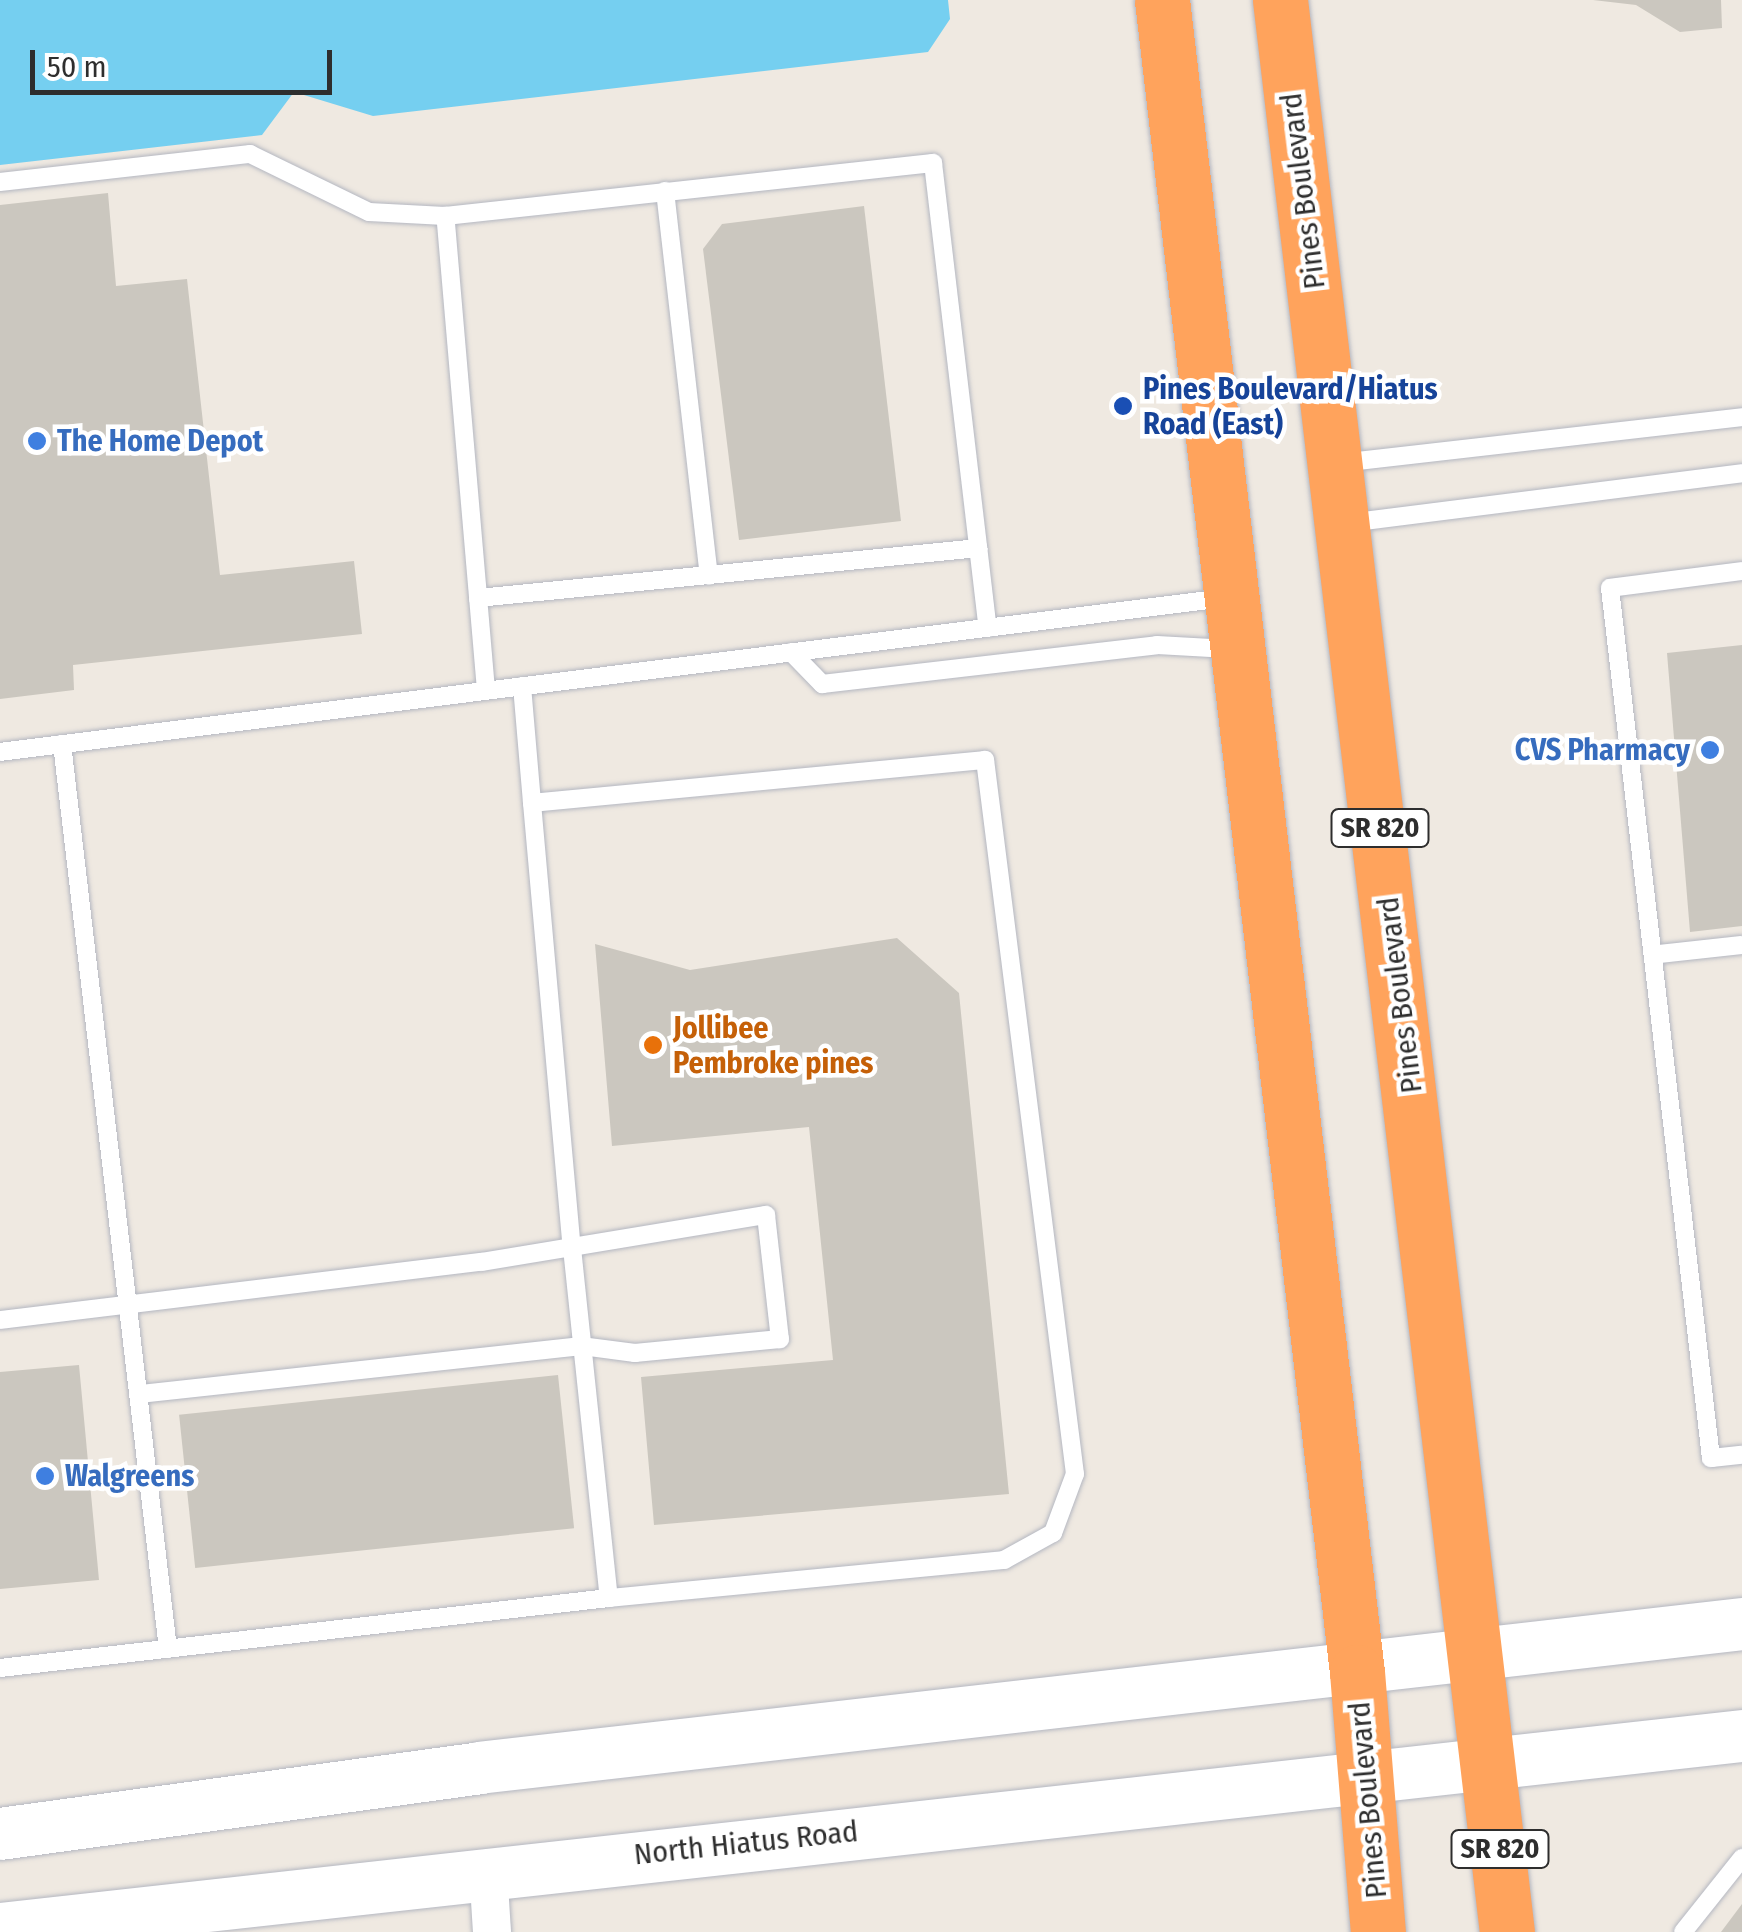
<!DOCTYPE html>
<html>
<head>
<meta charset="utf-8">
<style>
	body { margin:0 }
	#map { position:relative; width:1742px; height:1932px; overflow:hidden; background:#efe9e1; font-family:"Fira Sans Condensed",sans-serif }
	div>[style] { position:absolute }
	.water>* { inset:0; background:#75cff0 }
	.building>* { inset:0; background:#cbc7bf; transform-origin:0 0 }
	.roads { filter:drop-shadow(0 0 2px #b4b7c1) drop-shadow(0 0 2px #b4b7c1) }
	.lane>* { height:18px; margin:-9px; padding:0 9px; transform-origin:9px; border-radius:9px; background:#fff }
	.street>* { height:38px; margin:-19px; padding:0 19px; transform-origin:19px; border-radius:19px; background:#fff }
	.secondary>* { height:52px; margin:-26px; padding:0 26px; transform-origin:26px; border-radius:26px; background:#fff }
	.highway>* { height:55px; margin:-27.5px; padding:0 27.5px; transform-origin:27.5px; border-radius:27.5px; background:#ffa35c }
	.dots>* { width:28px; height:28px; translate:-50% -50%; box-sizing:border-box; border:5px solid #fff; border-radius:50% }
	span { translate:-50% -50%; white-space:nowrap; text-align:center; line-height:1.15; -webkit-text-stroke:9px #fff; paint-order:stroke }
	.shield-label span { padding:2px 8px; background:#fff; border:2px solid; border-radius:8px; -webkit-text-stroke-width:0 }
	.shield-label { font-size:28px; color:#2e2e2e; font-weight:700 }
	.street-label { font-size:30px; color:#2e2e2e }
	.transit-label { font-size:30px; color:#164399; font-weight:700 }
	.left { translate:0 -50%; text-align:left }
	.shop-label { font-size:30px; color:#366cbe; font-weight:700 }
	.right { translate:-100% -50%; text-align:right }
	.food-label { font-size:30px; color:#c56008; font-weight:700 }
	.scale { position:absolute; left:30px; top:50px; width:302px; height:45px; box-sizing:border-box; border:5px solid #2e2e2e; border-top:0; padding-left:12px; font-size:30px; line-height:35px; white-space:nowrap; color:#2e2e2e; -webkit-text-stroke:8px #fff; paint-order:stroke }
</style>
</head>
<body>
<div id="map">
	<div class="water">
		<div style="clip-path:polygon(0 0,948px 0,950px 19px,928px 52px,373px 116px,294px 92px,262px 135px,0 165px)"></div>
	</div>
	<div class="building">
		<div style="clip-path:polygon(1593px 0,1721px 0,1722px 28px,1680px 32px,1636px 5px)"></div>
		<div style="clip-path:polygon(108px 193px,116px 286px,187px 279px,220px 575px,354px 561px,362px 634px,73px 665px,74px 690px,0 699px,0 205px)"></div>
		<div style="clip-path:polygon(864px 206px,901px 521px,739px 540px,703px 249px,722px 224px)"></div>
		<div style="clip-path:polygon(1742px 645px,1742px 926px,1690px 932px,1667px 653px)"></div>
		<div style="clip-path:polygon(897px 938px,959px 993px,1009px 1494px,654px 1525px,641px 1377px,833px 1360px,809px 1127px,612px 1146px,595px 944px,690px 970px)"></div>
		<div style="clip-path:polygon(79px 1365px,99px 1580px,0 1589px,0 1372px)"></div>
		<div style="left:558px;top:1375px;width:154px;height:381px;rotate:84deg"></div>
		<div style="clip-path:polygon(1742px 1904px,1742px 1932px,1721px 1932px)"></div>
	</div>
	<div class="roads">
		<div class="lane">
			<div style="left:0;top:182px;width:252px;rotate:-6.4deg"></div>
			<div style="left:250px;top:154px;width:132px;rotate:26deg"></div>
			<div style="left:369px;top:212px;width:76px;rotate:3deg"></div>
			<div style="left:665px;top:191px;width:387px;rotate:83.5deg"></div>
			<div style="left:1340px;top:463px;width:405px;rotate:-6.5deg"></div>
			<div style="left:1348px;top:523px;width:397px;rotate:-7.2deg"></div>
			<div style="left:1742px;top:571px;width:133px;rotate:172.7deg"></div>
			<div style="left:1610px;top:588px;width:876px;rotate:83.38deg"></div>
			<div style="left:1711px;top:1458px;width:31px;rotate:-6deg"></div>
			<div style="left:478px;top:598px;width:503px;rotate:-5.7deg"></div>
			<div style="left:791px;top:652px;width:45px;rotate:45.9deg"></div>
			<div style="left:822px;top:684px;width:337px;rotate:-6.6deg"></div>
			<div style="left:1157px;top:645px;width:72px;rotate:3.2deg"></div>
			<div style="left:522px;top:686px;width:117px;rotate:85.1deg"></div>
			<div style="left:532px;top:803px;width:447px;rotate:84.9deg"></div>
			<div style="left:572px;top:1248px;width:352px;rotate:84deg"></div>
			<div style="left:609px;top:1598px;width:397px;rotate:-5.5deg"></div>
			<div style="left:1004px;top:1560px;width:56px;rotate:-28.9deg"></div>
			<div style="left:1053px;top:1533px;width:63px;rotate:-69.6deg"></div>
			<div style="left:1075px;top:1474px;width:720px;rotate:-97.18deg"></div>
			<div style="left:985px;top:760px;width:455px;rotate:174.6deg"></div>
			<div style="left:486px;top:690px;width:476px;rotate:-94.9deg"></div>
			<div style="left:445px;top:216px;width:491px;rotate:-6.2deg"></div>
			<div style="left:933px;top:163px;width:468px;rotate:83.3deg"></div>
			<div style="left:62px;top:744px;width:911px;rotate:83.32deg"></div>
			<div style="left:0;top:752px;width:1235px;rotate:-7.17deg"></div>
			<div style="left:1659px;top:954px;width:83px;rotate:-6.2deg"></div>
			<div style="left:0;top:1320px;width:485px;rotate:-6.9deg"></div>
			<div style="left:482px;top:1262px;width:288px;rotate:-9.4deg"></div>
			<div style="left:766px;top:1215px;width:125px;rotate:83.6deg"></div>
			<div style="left:780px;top:1339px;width:146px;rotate:174.5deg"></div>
			<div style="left:635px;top:1353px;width:53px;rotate:-172.5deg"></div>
			<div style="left:582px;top:1346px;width:446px;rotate:173.8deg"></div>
			<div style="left:0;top:1668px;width:613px;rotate:-6.56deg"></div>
			<div style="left:1683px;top:1932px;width:95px;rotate:-51.4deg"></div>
		</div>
		<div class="street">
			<div style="left:488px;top:1870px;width:62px;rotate:86.3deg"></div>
		</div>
		<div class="secondary">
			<div style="left:0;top:1834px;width:484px;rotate:-7.8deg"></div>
			<div style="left:479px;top:1768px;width:1271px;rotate:-6.5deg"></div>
			<div style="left:0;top:1929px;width:1753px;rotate:-6.32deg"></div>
		</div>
		<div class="highway">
			<div style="left:1162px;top:0;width:1683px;rotate:83.35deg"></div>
			<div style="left:1357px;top:1672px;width:261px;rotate:85.4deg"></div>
			<div style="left:1280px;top:0;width:1945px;rotate:83.3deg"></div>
		</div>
	</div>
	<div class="dots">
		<div style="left:1123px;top:406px;background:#1a4fb4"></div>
		<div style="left:37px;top:441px;background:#3f7fe0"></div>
		<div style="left:1710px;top:750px;background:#3f7fe0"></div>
		<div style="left:653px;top:1045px;background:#e8710a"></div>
		<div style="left:45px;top:1476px;background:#3f7fe0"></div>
	</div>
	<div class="shield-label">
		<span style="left:1380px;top:828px">SR 820</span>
		<span style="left:1500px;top:1849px">SR 820</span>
	</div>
	<div class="street-label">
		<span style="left:1303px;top:191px;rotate:-97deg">Pines Boulevard</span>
		<span style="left:1400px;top:995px;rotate:-97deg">Pines Boulevard</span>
		<span style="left:1368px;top:1800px;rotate:-95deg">Pines Boulevard</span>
		<span style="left:746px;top:1843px;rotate:-6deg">North Hiatus Road</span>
	</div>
	<div class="transit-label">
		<span class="left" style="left:1143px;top:406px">Pines Boulevard/Hiatus<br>Road (East)</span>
	</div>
	<div class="shop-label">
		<span class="left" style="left:57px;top:441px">The Home Depot</span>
		<span class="right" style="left:1690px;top:750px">CVS Pharmacy</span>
		<span class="left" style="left:65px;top:1476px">Walgreens</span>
	</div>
	<div class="food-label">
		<span class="left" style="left:673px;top:1045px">Jollibee<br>Pembroke pines</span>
	</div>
	<div class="scale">50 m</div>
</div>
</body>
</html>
